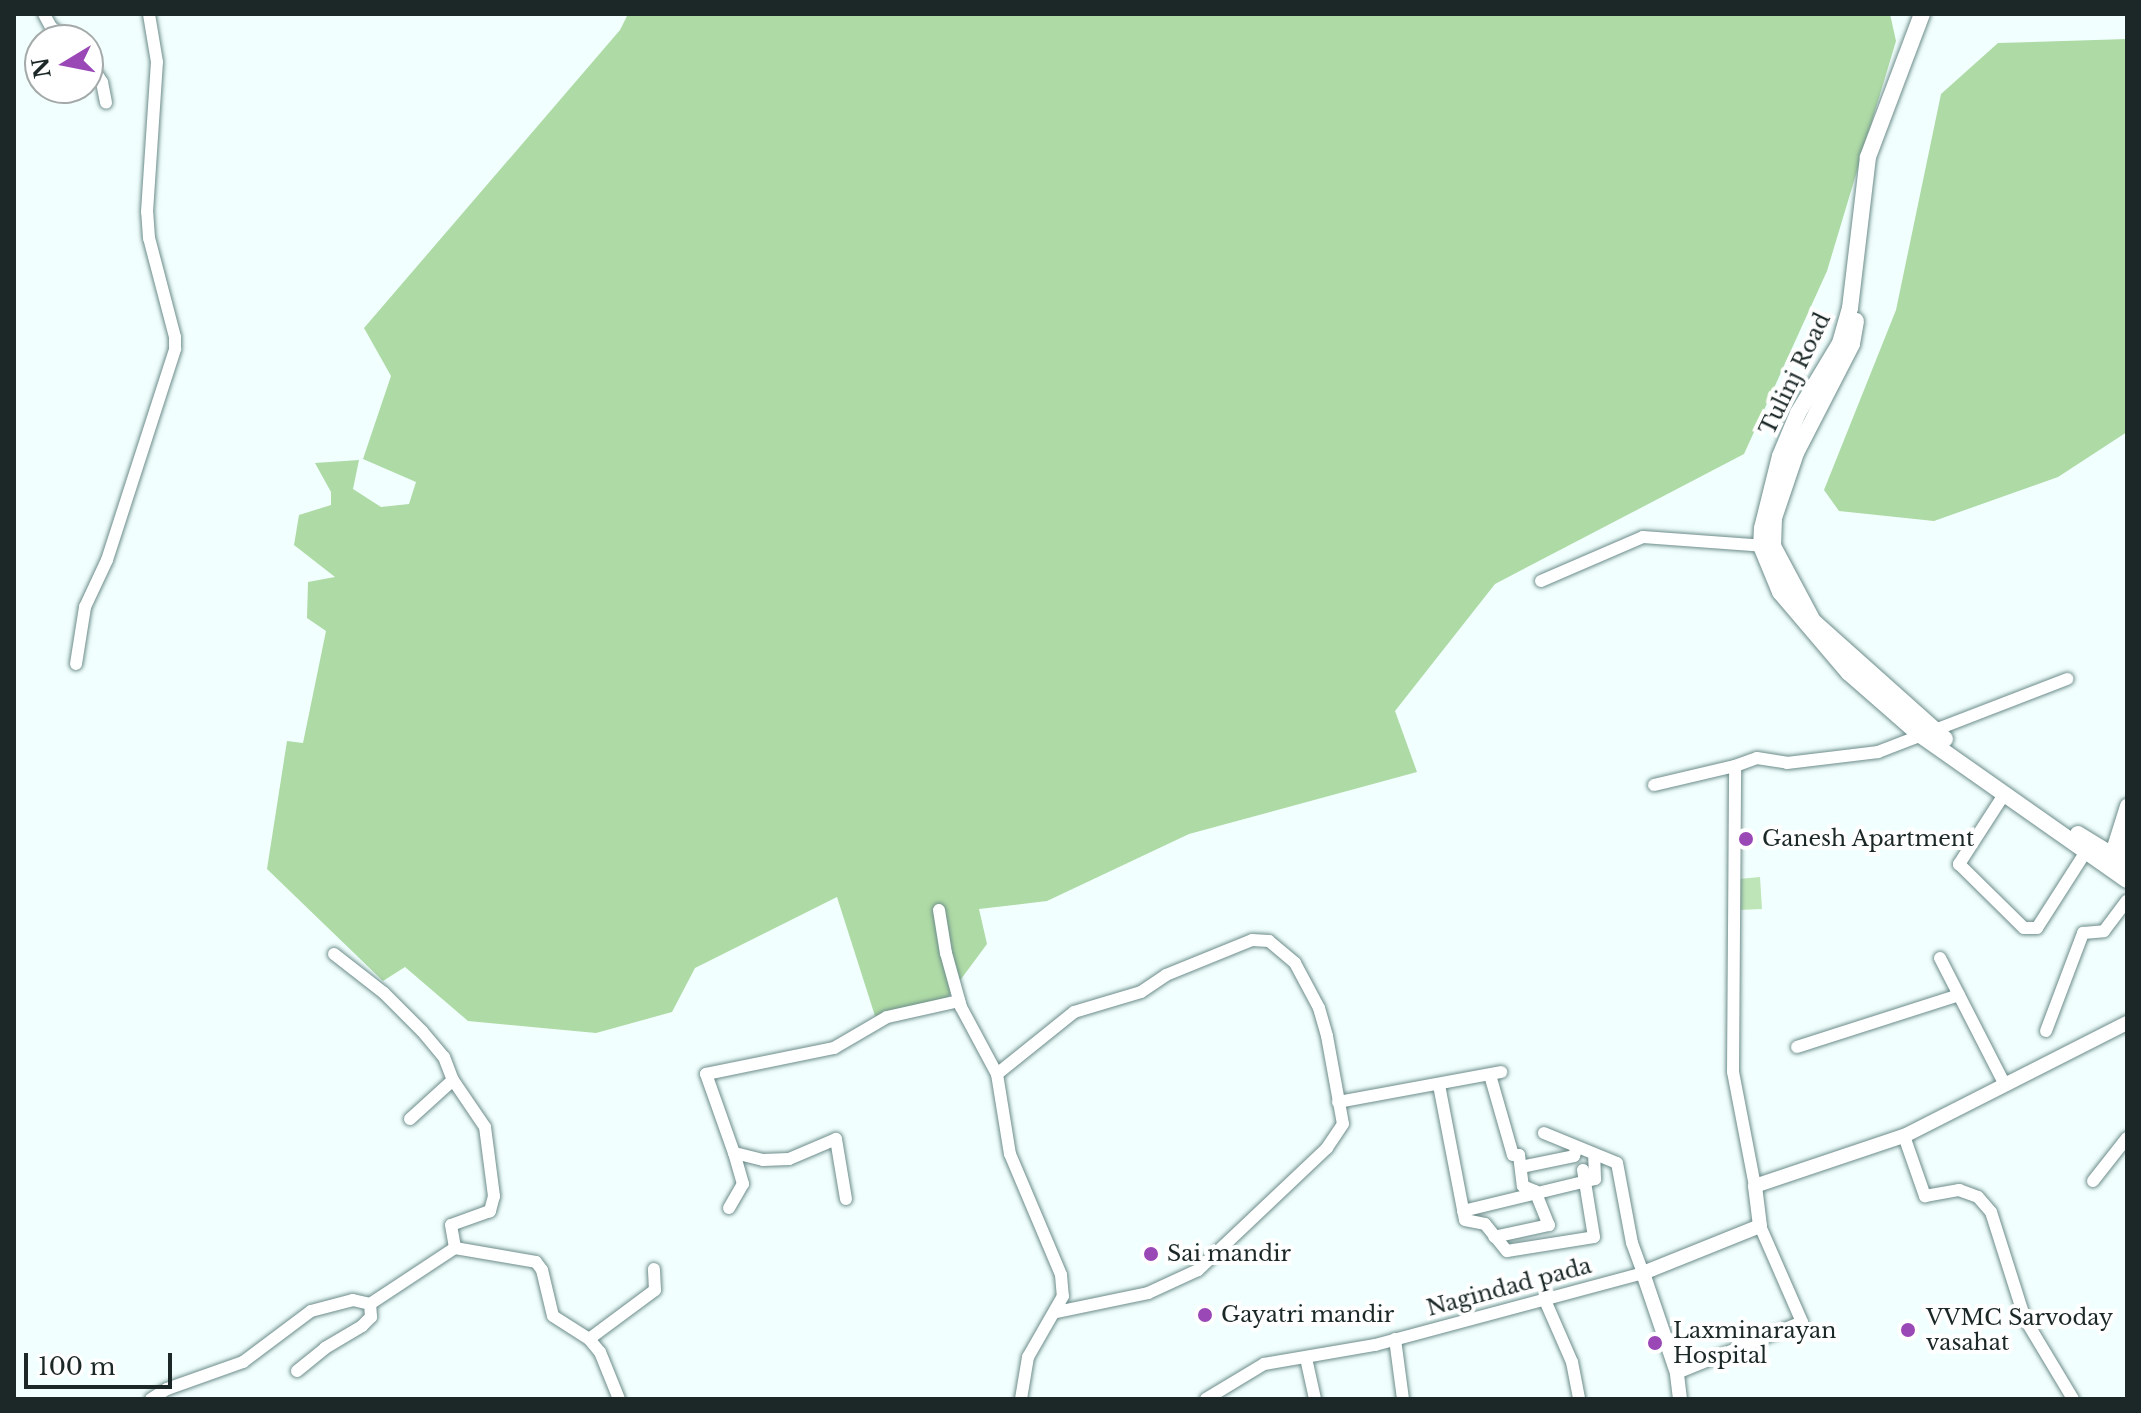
<!DOCTYPE html>
<html>
<head>
<meta charset="utf-8">
<style>
	body { margin:0 }
	#map { position:relative; width:2141px; height:1413px; overflow:hidden; background:#f1fffe; font-family:"Libre Baskerville",serif }
	div>[style] { position:absolute }
	.green>* { inset:0; background:#bee5b7 }
	.forest>* { inset:0; background:#aedaa5 }
	.roads { filter:drop-shadow(0 0 2px #6c8c8a) drop-shadow(0 0 2px #6c8c8a) }
	.minor>* { height:12px; margin:-6px; padding:0 6px; transform-origin:6px; border-radius:6px; background:#fff }
	.tertiary>* { height:14px; margin:-7px; padding:0 7px; transform-origin:7px; border-radius:7px; background:#fff }
	.secondary>* { height:16px; margin:-8px; padding:0 8px; transform-origin:8px; border-radius:8px; background:#fff }
	.dots>* { width:22px; height:22px; translate:-50% -50%; box-sizing:border-box; border:4px solid #fff; border-radius:50% }
	span { translate:-50% -50%; white-space:nowrap; text-align:center; line-height:1.15; -webkit-text-stroke:8px #fff; paint-order:stroke }
	.street-label { font-size:22px; color:#1b2827 }
	.poi-label { font-size:22px; color:#1b2827 }
	.left { translate:0 -50%; text-align:left }
	.frame { position:absolute; inset:0; border:16px solid #1b2827; pointer-events:none }
	.north { position:absolute; left:24px; top:24px; width:80px; height:80px; box-sizing:border-box; background:#fff; border:2px solid #a4a9a9; border-radius:50%; rotate:260deg; font-size:22px; font-weight:700; line-height:32px; text-align:center; color:#1b2827 }
	.north::after { content:''; display:block; margin:auto; width:28px; height:36px; background:#9b48b7; clip-path:polygon(50% 0,100% 100%,50% 72%,0 100%) }
	.scale { position:absolute; left:24px; top:1353px; width:148px; height:36px; box-sizing:border-box; border:4px solid #1b2827; border-top:0; padding-left:10px; font-size:24px; line-height:28px; white-space:nowrap; color:#1b2827; -webkit-text-stroke:6px #fff; paint-order:stroke }
</style>
</head>
<body>
<div id="map">
	<div class="green">
		<div style="clip-path:polygon(1760px 877px,1762px 909px,1738px 910px,1739px 879px)"></div>
	</div>
	<div class="forest">
		<div style="clip-path:polygon(628px 14px,1890px 14px,1896px 41px,1827px 271px,1744px 454px,1495px 584px,1395px 711px,1417px 772px,1189px 834px,1047px 901px,979px 909px,987px 944px,947px 998px,875px 1016px,837px 897px,695px 968px,672px 1012px,596px 1033px,468px 1021px,405px 967px,383px 981px,267px 869px,287px 741px,303px 743px,326px 631px,307px 618px,308px 582px,335px 577px,294px 545px,299px 515px,331px 505px,331px 492px,315px 463px,359px 460px,353px 489px,381px 507px,409px 504px,416px 482px,363px 459px,391px 376px,364px 328px,620px 30px)"></div>
		<div style="clip-path:polygon(2127px 39px,2127px 432px,2058px 477px,1934px 521px,1839px 511px,1824px 490px,1896px 310px,1941px 94px,1998px 43px)"></div>
	</div>
	<div class="roads">
		<div class="minor">
			<div style="left:44px;top:14px;width:15px;rotate:62deg"></div>
			<div style="left:51px;top:27px;width:21px;rotate:37deg"></div>
			<div style="left:88px;top:60px;width:26px;rotate:58deg"></div>
			<div style="left:102px;top:82px;width:21px;rotate:79deg"></div>
			<div style="left:1541px;top:581px;width:111px;rotate:-23.3deg"></div>
			<div style="left:1643px;top:537px;width:123px;rotate:4.2deg"></div>
			<div style="left:76px;top:664px;width:58px;rotate:-81deg"></div>
			<div style="left:85px;top:607px;width:52px;rotate:-64.9deg"></div>
			<div style="left:107px;top:560px;width:222px;rotate:-72.1deg"></div>
			<div style="left:175px;top:349px;width:12px;rotate:-90deg"></div>
			<div style="left:175px;top:337px;width:102px;rotate:-104.7deg"></div>
			<div style="left:149px;top:238px;width:26px;rotate:-94deg"></div>
			<div style="left:147px;top:212px;width:150px;rotate:-86.2deg"></div>
			<div style="left:157px;top:62px;width:49px;rotate:-99.5deg"></div>
			<div style="left:1654px;top:785px;width:83px;rotate:-13.2deg"></div>
			<div style="left:2005px;top:793px;width:85px;rotate:122.9deg"></div>
			<div style="left:1959px;top:864px;width:91px;rotate:44.6deg"></div>
			<div style="left:2024px;top:928px;width:13px"></div>
			<div style="left:2037px;top:928px;width:98px;rotate:-57.4deg"></div>
			<div style="left:939px;top:910px;width:44px;rotate:80.8deg"></div>
			<div style="left:946px;top:953px;width:56px;rotate:74.5deg"></div>
			<div style="left:961px;top:1007px;width:76px;rotate:61.8deg"></div>
			<div style="left:997px;top:1074px;width:81px;rotate:80.8deg"></div>
			<div style="left:1010px;top:1154px;width:131px;rotate:67.1deg"></div>
			<div style="left:1061px;top:1275px;width:21px;rotate:85deg"></div>
			<div style="left:1063px;top:1296px;width:70px;rotate:119.8deg"></div>
			<div style="left:1028px;top:1357px;width:43px;rotate:99.5deg"></div>
			<div style="left:334px;top:954px;width:63px;rotate:38deg"></div>
			<div style="left:384px;top:993px;width:54px;rotate:45deg"></div>
			<div style="left:422px;top:1031px;width:34px;rotate:50deg"></div>
			<div style="left:444px;top:1057px;width:25px;rotate:69deg"></div>
			<div style="left:453px;top:1080px;width:57px;rotate:55.8deg"></div>
			<div style="left:485px;top:1127px;width:70px;rotate:82.6deg"></div>
			<div style="left:494px;top:1196px;width:16px;rotate:105deg"></div>
			<div style="left:490px;top:1211px;width:41px;rotate:160.3deg"></div>
			<div style="left:451px;top:1225px;width:23px;rotate:80deg"></div>
			<div style="left:1940px;top:958px;width:143px;rotate:62.9deg"></div>
			<div style="left:2046px;top:1031px;width:105px;rotate:-69.3deg"></div>
			<div style="left:2083px;top:933px;width:21px;rotate:-5deg"></div>
			<div style="left:2104px;top:931px;width:38px;rotate:-53deg"></div>
			<div style="left:1797px;top:1047px;width:170px;rotate:-17.8deg"></div>
			<div style="left:997px;top:1074px;width:99px;rotate:-38.8deg"></div>
			<div style="left:1074px;top:1012px;width:70px;rotate:-16.6deg"></div>
			<div style="left:1141px;top:992px;width:30px;rotate:-34deg"></div>
			<div style="left:1166px;top:975px;width:93px;rotate:-22.1deg"></div>
			<div style="left:1252px;top:940px;width:17px;rotate:3deg"></div>
			<div style="left:1269px;top:941px;width:34px;rotate:40deg"></div>
			<div style="left:1295px;top:963px;width:51px;rotate:61.9deg"></div>
			<div style="left:1319px;top:1008px;width:29px;rotate:74deg"></div>
			<div style="left:1327px;top:1036px;width:89px;rotate:79.7deg"></div>
			<div style="left:1343px;top:1124px;width:29px;rotate:124deg"></div>
			<div style="left:1327px;top:1148px;width:178px;rotate:136.6deg"></div>
			<div style="left:1198px;top:1270px;width:55px;rotate:155.3deg"></div>
			<div style="left:1148px;top:1293px;width:94px;rotate:168.3deg"></div>
			<div style="left:1490px;top:1075px;width:83px;rotate:74deg"></div>
			<div style="left:1513px;top:1155px;width:6px"></div>
			<div style="left:1519px;top:1155px;width:31px;rotate:83deg"></div>
			<div style="left:1523px;top:1186px;width:13px;rotate:23deg"></div>
			<div style="left:1535px;top:1191px;width:37px;rotate:68deg"></div>
			<div style="left:1549px;top:1225px;width:56px;rotate:167.7deg"></div>
			<div style="left:1439px;top:1085px;width:137px;rotate:79.1deg"></div>
			<div style="left:1465px;top:1220px;width:20px;rotate:11deg"></div>
			<div style="left:1485px;top:1224px;width:35px;rotate:51deg"></div>
			<div style="left:1507px;top:1251px;width:88px;rotate:-9.1deg"></div>
			<div style="left:1594px;top:1237px;width:68px;rotate:-99.3deg"></div>
			<div style="left:1338px;top:1102px;width:166px;rotate:-10.4deg"></div>
			<div style="left:410px;top:1119px;width:58px;rotate:-42.2deg"></div>
			<div style="left:1904px;top:1136px;width:64px;rotate:70.7deg"></div>
			<div style="left:1925px;top:1196px;width:35px;rotate:-10deg"></div>
			<div style="left:1959px;top:1190px;width:20px;rotate:20deg"></div>
			<div style="left:1978px;top:1197px;width:20px;rotate:49deg"></div>
			<div style="left:1991px;top:1212px;width:112px;rotate:72.4deg"></div>
			<div style="left:2025px;top:1319px;width:93px;rotate:59deg"></div>
			<div style="left:1521px;top:1167px;width:54px;rotate:-11.7deg"></div>
			<div style="left:1574px;top:1156px;width:9px;rotate:-72deg"></div>
			<div style="left:2093px;top:1181px;width:55px;rotate:-51.7deg"></div>
			<div style="left:1755px;top:1186px;width:116px;rotate:-100.9deg"></div>
			<div style="left:1733px;top:1072px;width:306px;rotate:-89.6deg"></div>
			<div style="left:1735px;top:766px;width:23px;rotate:-20deg"></div>
			<div style="left:1757px;top:758px;width:30px;rotate:9deg"></div>
			<div style="left:1787px;top:763px;width:92px;rotate:-6.9deg"></div>
			<div style="left:1878px;top:752px;width:203px;rotate:-21.1deg"></div>
			<div style="left:846px;top:1199px;width:61px;rotate:-99.5deg"></div>
			<div style="left:836px;top:1139px;width:51px;rotate:156.9deg"></div>
			<div style="left:789px;top:1159px;width:26px;rotate:178deg"></div>
			<div style="left:763px;top:1160px;width:30px;rotate:-166deg"></div>
			<div style="left:734px;top:1153px;width:84px;rotate:-109.5deg"></div>
			<div style="left:706px;top:1074px;width:131px;rotate:-11.5deg"></div>
			<div style="left:834px;top:1048px;width:61px;rotate:-30.3deg"></div>
			<div style="left:887px;top:1017px;width:74px;rotate:-12.5deg"></div>
			<div style="left:729px;top:1208px;width:28px;rotate:-60deg"></div>
			<div style="left:743px;top:1184px;width:32px;rotate:-106deg"></div>
			<div style="left:1463px;top:1211px;width:136px;rotate:-13.6deg"></div>
			<div style="left:1595px;top:1179px;width:25px;rotate:-92deg"></div>
			<div style="left:1544px;top:1298px;width:70px;rotate:66.4deg"></div>
			<div style="left:1572px;top:1362px;width:38px;rotate:79deg"></div>
			<div style="left:589px;top:1339px;width:82px;rotate:-36.6deg"></div>
			<div style="left:655px;top:1290px;width:21px;rotate:-93deg"></div>
			<div style="left:1395px;top:1339px;width:61px;rotate:82.4deg"></div>
			<div style="left:1306px;top:1358px;width:42px;rotate:77.6deg"></div>
			<div style="left:297px;top:1371px;width:36px;rotate:-39deg"></div>
			<div style="left:325px;top:1348px;width:43px;rotate:-30.7deg"></div>
			<div style="left:362px;top:1326px;width:13px;rotate:-45deg"></div>
			<div style="left:371px;top:1317px;width:13px;rotate:-94deg"></div>
			<div style="left:370px;top:1304px;width:102px;rotate:-33.4deg"></div>
			<div style="left:455px;top:1248px;width:82px;rotate:9.8deg"></div>
			<div style="left:536px;top:1262px;width:10px;rotate:53deg"></div>
			<div style="left:542px;top:1270px;width:47px;rotate:76.6deg"></div>
			<div style="left:553px;top:1316px;width:43px;rotate:32.6deg"></div>
			<div style="left:589px;top:1339px;width:17px;rotate:50deg"></div>
			<div style="left:600px;top:1352px;width:51px;rotate:68deg"></div>
			<div style="left:1677px;top:1373px;width:135px;rotate:-22.2deg"></div>
			<div style="left:1802px;top:1322px;width:105px;rotate:-113.6deg"></div>
			<div style="left:151px;top:1399px;width:19px;rotate:-32deg"></div>
			<div style="left:167px;top:1389px;width:81px;rotate:-19.6deg"></div>
			<div style="left:243px;top:1362px;width:85px;rotate:-36.9deg"></div>
			<div style="left:311px;top:1311px;width:43px;rotate:-14.7deg"></div>
			<div style="left:353px;top:1300px;width:17px;rotate:13deg"></div>
			<div style="left:1206px;top:1399px;width:68px;rotate:-31.1deg"></div>
			<div style="left:1264px;top:1364px;width:113px;rotate:-9.7deg"></div>
			<div style="left:1375px;top:1345px;width:278px;rotate:-15deg"></div>
			<div style="left:1643px;top:1273px;width:32px;rotate:-110deg"></div>
			<div style="left:1632px;top:1243px;width:81px;rotate:-100.6deg"></div>
			<div style="left:1617px;top:1163px;width:79px;rotate:-157.7deg"></div>
		</div>
		<div class="tertiary">
			<div style="left:2109px;top:863px;width:60px;rotate:-72.5deg"></div>
			<div style="left:2118px;top:868px;width:28px;rotate:-71deg"></div>
			<div style="left:1680px;top:1399px;width:26px;rotate:-97deg"></div>
			<div style="left:1677px;top:1373px;width:106px;rotate:-108.8deg"></div>
			<div style="left:1643px;top:1273px;width:126px;rotate:-21.9deg"></div>
			<div style="left:1760px;top:1226px;width:40px;rotate:-97.1deg"></div>
			<div style="left:1755px;top:1186px;width:157px;rotate:-18.6deg"></div>
			<div style="left:1904px;top:1136px;width:250px;rotate:-26.9deg"></div>
		</div>
		<div class="secondary">
			<div style="left:1922px;top:14px;width:153px;rotate:110.7deg"></div>
			<div style="left:1868px;top:157px;width:152px;rotate:96.8deg"></div>
			<div style="left:1850px;top:308px;width:36px;rotate:106deg"></div>
			<div style="left:1840px;top:343px;width:82px;rotate:121deg"></div>
			<div style="left:1798px;top:413px;width:47px;rotate:112.7deg"></div>
			<div style="left:1780px;top:456px;width:74px;rotate:104deg"></div>
			<div style="left:1762px;top:528px;width:18px;rotate:93deg"></div>
			<div style="left:1761px;top:546px;width:50px;rotate:67.6deg"></div>
			<div style="left:1780px;top:592px;width:106px;rotate:49.6deg"></div>
			<div style="left:1849px;top:673px;width:93px;rotate:41.1deg"></div>
			<div style="left:1919px;top:734px;width:254px;rotate:35.1deg"></div>
			<div style="left:1856px;top:321px;width:23px;rotate:100deg"></div>
			<div style="left:1852px;top:344px;width:123px;rotate:117.2deg"></div>
			<div style="left:1796px;top:453px;width:69px;rotate:108.7deg"></div>
			<div style="left:1774px;top:518px;width:28px;rotate:92deg"></div>
			<div style="left:1773px;top:546px;width:85px;rotate:61.9deg"></div>
			<div style="left:1813px;top:621px;width:177px;rotate:41.8deg"></div>
			<div style="left:2078px;top:834px;width:57px;rotate:31.5deg"></div>
		</div>
	</div>
	<div class="dots">
		<div style="left:1746px;top:839px;background:#9b48b7"></div>
		<div style="left:1151px;top:1254px;background:#9b48b7"></div>
		<div style="left:1205px;top:1315px;background:#9b48b7"></div>
		<div style="left:1908px;top:1330px;background:#9b48b7"></div>
		<div style="left:1655px;top:1343px;background:#9b48b7"></div>
	</div>
	<div class="street-label">
		<span style="left:1795px;top:374px;rotate:-64deg">Tulinj Road</span>
		<span style="left:1509px;top:1287px;rotate:-15deg">Nagindad pada</span>
	</div>
	<div class="poi-label">
		<span class="left" style="left:1762px;top:839px">Ganesh Apartment</span>
		<span class="left" style="left:1167px;top:1254px">Sai mandir</span>
		<span class="left" style="left:1221px;top:1315px">Gayatri mandir</span>
		<span class="left" style="left:1926px;top:1330px">VVMC Sarvoday<br>vasahat</span>
		<span class="left" style="left:1673px;top:1343px">Laxminarayan<br>Hospital</span>
	</div>
	<div class="frame"></div>
	<div class="north">N</div>
	<div class="scale">100 m</div>
</div>
</body>
</html>
